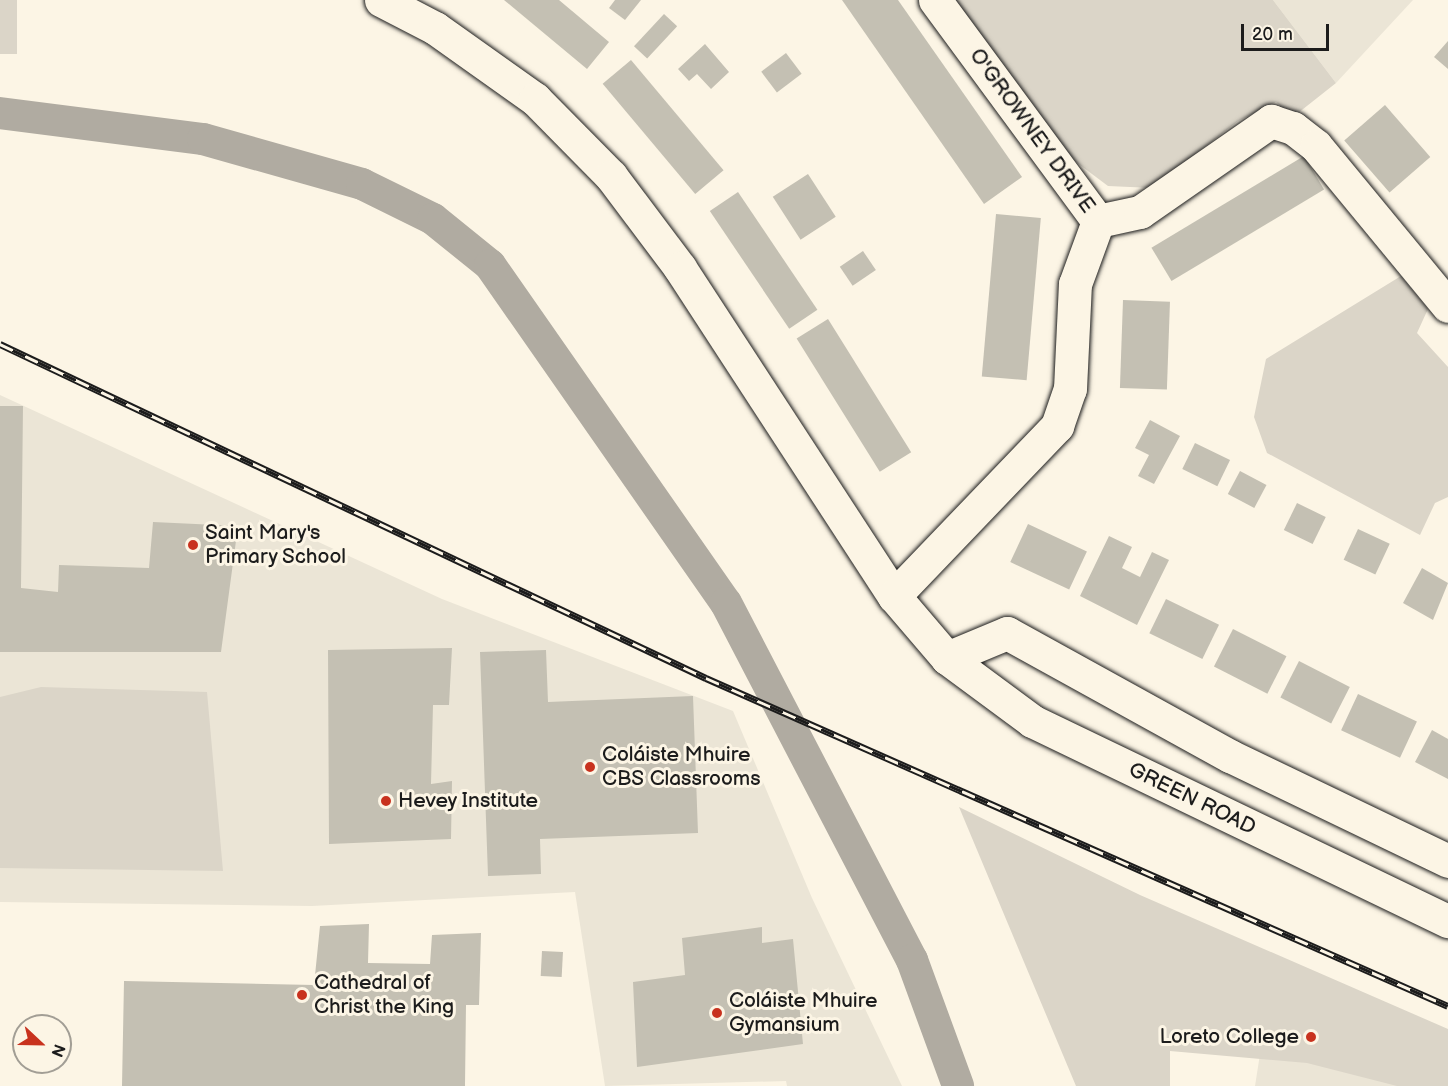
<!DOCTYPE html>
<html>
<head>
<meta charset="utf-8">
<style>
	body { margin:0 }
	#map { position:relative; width:1448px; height:1086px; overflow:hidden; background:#fcf5e5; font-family:"Balsamiq Sans",sans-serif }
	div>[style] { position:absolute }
	.built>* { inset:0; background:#ebe5d6 }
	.green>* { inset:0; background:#dbd5c8; transform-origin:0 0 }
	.canal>* { height:32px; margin:-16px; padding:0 16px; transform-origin:16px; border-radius:16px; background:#b0aba1 }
	.building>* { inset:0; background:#c4c0b3; transform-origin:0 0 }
	.roads { filter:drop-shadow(0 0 2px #1c1c1c) drop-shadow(0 0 2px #1c1c1c) }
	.minor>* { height:33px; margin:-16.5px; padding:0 16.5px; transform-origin:16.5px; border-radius:16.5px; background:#fcf5e5 }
	.rail>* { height:7px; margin-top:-3.5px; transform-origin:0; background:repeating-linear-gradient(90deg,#fcf5e5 0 14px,#1c1c1c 0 28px); box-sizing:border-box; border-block:2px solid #1c1c1c }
	.dots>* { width:16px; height:16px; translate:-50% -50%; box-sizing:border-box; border:3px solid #fcf5e5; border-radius:50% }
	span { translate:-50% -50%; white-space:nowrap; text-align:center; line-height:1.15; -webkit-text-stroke:6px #fcf5e5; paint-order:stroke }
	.street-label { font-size:21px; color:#1c1c1c }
	.poi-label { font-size:21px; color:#1c1c1c }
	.left { translate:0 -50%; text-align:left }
	.right { translate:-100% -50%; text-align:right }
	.north { position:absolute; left:12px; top:1014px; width:60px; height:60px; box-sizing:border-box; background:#fcf5e5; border:2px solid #a29e95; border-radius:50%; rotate:112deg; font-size:16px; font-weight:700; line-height:24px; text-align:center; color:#1c1c1c }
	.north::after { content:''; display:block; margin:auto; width:21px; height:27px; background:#c8321e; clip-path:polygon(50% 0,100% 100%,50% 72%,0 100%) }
	.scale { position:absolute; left:1241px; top:24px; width:88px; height:27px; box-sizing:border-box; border:3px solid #1c1c1c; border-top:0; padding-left:8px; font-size:18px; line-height:21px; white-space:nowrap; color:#1c1c1c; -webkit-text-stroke:4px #fcf5e5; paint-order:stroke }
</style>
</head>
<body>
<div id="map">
	<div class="built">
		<div style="clip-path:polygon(1273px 0,1413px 0,1336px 83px)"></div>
		<div style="clip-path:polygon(0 395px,442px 599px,733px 711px,812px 898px,902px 1086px,787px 1086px,786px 1081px,605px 1086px,575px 892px,312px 906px,0 902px)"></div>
		<div style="clip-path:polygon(1270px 990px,1448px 1085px,1448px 1086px,1255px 1086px)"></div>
	</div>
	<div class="green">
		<div style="left:17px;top:0;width:54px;height:17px;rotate:90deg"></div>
		<div style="clip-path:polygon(953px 0,1273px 0,1336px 83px,1293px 117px,1276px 102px,1238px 121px,1152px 188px,1108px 186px,1068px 156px)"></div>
		<div style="clip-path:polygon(1401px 276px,1428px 309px,1417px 333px,1448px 367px,1448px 497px,1435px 503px,1420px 535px,1267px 453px,1254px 417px,1266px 359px)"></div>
		<div style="clip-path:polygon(41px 687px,207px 692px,223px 871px,0 868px,0 697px)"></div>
		<div style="clip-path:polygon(959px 807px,1140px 895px,1448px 1029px,1448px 1086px,1397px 1086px,1307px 1063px,1170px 1051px,1170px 1086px,1076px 1086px)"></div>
	</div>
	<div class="canal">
		<div style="left:0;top:113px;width:205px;rotate:7.3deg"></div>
		<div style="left:203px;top:139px;width:165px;rotate:15.8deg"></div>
		<div style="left:362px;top:184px;width:79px;rotate:26.2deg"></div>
		<div style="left:433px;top:219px;width:73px;rotate:38.9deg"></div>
		<div style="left:490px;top:265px;width:412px;rotate:55.1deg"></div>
		<div style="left:726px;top:603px;width:403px;rotate:62.5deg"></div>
		<div style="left:912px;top:960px;width:134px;rotate:69.9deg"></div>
	</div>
	<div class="building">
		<div style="clip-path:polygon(504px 0,559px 0,609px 42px,587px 69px)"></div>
		<div style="clip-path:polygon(615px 0,641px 0,625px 20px,609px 8px)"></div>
		<div style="clip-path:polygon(842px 0,898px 0,1022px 177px,984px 204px)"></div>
		<div style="left:664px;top:14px;width:18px;height:44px;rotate:43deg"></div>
		<div style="clip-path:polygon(1448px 41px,1448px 69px,1434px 57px)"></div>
		<div style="clip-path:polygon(705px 44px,729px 72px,711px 89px,697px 74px,689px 81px,678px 69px)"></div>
		<div style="left:786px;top:53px;width:26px;height:31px;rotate:53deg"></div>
		<div style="left:631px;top:60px;width:144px;height:37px;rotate:50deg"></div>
		<div style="left:1385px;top:105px;width:69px;height:54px;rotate:49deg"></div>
		<div style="left:1304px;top:156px;width:39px;height:178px;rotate:59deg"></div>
		<div style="left:808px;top:174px;width:51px;height:42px;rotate:57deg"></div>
		<div style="left:738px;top:192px;width:142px;height:34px;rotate:56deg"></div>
		<div style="left:996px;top:214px;width:45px;height:163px;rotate:5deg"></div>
		<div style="left:863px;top:251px;width:23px;height:28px;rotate:56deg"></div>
		<div style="left:1123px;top:300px;width:47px;height:88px;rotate:2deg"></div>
		<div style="left:828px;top:319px;width:157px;height:37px;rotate:58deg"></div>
		<div style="clip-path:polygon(0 406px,23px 406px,21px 588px,58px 592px,59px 565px,149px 568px,153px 522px,238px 526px,221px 652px,0 652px)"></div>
		<div style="clip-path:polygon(1150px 420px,1180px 436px,1154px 484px,1138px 476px,1149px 455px,1135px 448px)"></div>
		<div style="left:1195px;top:443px;width:39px;height:29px;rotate:26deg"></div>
		<div style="left:1240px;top:471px;width:30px;height:26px;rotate:28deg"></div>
		<div style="left:1297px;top:503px;width:32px;height:30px;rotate:26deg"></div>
		<div style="left:1028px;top:524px;width:65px;height:42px;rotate:25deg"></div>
		<div style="left:1358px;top:529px;width:35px;height:34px;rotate:25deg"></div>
		<div style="clip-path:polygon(1109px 536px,1132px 547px,1122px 568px,1140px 577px,1152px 552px,1169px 560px,1137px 625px,1080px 596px)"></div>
		<div style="clip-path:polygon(1422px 568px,1448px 583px,1433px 620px,1403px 603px)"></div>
		<div style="left:1166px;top:599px;width:59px;height:38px;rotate:26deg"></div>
		<div style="left:1233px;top:629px;width:60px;height:42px;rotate:27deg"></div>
		<div style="clip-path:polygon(452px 648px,449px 705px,433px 705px,431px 784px,452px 781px,451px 839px,329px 844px,328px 650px)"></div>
		<div style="clip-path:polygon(546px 650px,548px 702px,693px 696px,698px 833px,540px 839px,541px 874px,488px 876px,480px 652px)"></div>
		<div style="left:1299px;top:661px;width:57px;height:41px;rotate:27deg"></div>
		<div style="left:1358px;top:694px;width:65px;height:40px;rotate:25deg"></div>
		<div style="clip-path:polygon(1432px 730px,1448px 739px,1448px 779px,1415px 762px)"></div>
		<div style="clip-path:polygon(369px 924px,368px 963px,430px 964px,432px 935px,481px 933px,479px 1005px,466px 1005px,465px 1086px,122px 1086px,124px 981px,314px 985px,320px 926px)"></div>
		<div style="clip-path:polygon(762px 927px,762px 943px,793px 939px,803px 1044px,637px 1067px,633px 982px,685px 975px,682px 938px)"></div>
		<div style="left:542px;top:951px;width:21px;height:25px;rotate:3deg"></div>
	</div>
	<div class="roads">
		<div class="minor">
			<div style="left:381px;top:0;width:61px;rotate:27.4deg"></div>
			<div style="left:435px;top:28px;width:123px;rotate:35.4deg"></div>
			<div style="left:535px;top:99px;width:108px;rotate:45.4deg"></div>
			<div style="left:611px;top:176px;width:115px;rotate:53.1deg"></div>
			<div style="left:680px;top:268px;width:392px;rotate:56.9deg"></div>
			<div style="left:894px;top:596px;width:82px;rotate:49.5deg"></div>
			<div style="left:947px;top:658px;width:106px;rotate:36.5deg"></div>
			<div style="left:1032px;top:721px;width:462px;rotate:25.7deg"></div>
			<div style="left:935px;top:0;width:275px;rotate:53.6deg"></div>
			<div style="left:1098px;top:221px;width:43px;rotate:-12.1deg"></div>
			<div style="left:1140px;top:212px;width:160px;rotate:-34.8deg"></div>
			<div style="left:1271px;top:121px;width:23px;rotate:18deg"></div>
			<div style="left:1293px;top:128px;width:29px;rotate:38deg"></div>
			<div style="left:1316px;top:146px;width:207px;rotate:50.5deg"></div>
			<div style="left:894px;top:596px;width:236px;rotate:-46.2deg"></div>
			<div style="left:1057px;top:426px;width:39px;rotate:-71deg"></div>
			<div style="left:1070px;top:389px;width:105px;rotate:-87.3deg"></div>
			<div style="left:1075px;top:284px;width:67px;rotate:-69.9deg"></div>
			<div style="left:947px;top:658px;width:65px;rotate:-22.6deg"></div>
			<div style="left:1007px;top:633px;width:255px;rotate:28.9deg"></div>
			<div style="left:1230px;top:756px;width:242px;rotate:25.7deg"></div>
		</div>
	</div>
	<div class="rail">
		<div style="left:0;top:344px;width:781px;rotate:25.32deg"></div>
		<div style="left:706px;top:678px;width:811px;rotate:23.85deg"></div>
	</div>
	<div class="dots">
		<div style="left:193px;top:545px;background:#c8321e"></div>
		<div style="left:590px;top:767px;background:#c8321e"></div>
		<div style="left:386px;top:801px;background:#c8321e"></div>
		<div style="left:302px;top:995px;background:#c8321e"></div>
		<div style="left:717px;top:1013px;background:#c8321e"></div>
		<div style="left:1311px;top:1037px;background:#c8321e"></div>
	</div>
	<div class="street-label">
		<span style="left:1032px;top:131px;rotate:54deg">O'GROWNEY DRIVE</span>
		<span style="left:1192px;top:799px;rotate:26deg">GREEN ROAD</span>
	</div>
	<div class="poi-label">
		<span class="left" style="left:205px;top:545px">Saint Mary's<br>Primary School</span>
		<span class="left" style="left:602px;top:767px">Coláiste Mhuire<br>CBS Classrooms</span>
		<span class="left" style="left:398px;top:801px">Hevey Institute</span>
		<span class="left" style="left:314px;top:995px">Cathedral of<br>Christ the King</span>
		<span class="left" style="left:729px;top:1013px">Coláiste Mhuire<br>Gymansium</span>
		<span class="right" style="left:1299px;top:1037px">Loreto College</span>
	</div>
	<div class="north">N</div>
	<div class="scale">20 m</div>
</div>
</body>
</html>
